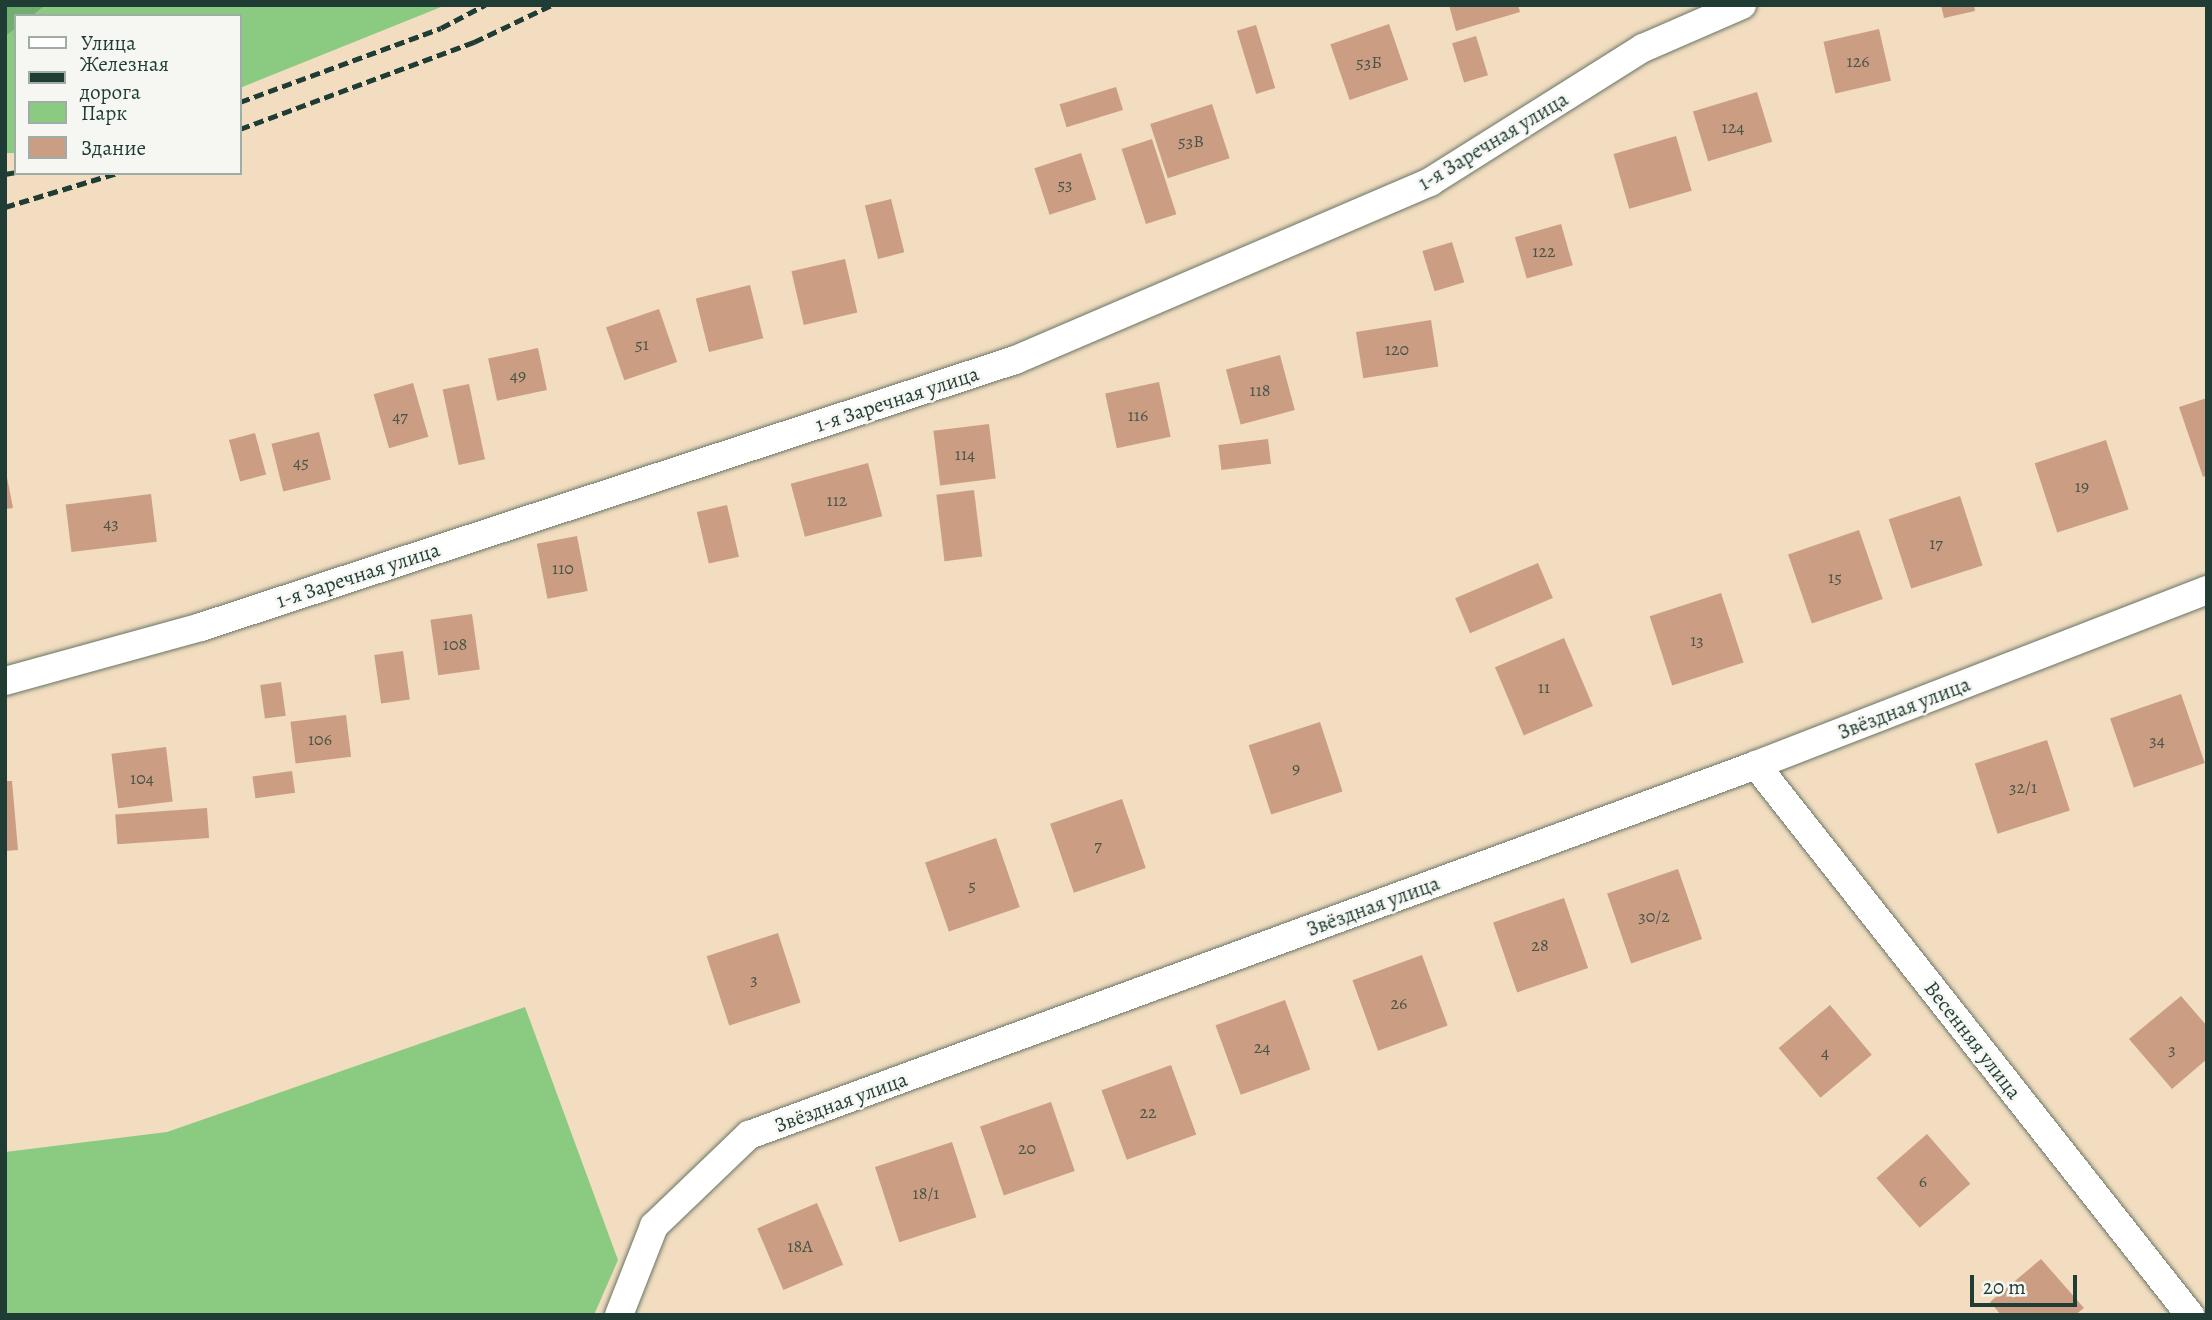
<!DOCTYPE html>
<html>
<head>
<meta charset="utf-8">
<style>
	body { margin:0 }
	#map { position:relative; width:2212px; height:1320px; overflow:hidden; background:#f2ddc0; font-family:Alegreya,serif }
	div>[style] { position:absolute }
	.green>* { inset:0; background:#8bcb81; transform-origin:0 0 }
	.forest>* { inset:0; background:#70af6f }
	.building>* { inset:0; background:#cb9e84; transform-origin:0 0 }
	.roads { filter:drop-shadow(0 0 2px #697565) drop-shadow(0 0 2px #697565) }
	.minor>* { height:28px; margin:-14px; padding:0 14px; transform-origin:14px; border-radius:14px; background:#fff }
	.rail>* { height:5px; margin-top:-2.5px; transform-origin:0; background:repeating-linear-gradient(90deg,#1f3d34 0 10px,transparent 0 15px) }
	span { translate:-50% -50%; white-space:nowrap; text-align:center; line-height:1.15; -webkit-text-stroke:5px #f6f6f2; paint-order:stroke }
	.number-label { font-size:18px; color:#4a5548 }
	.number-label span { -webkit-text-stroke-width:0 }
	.street-label { font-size:21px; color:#1f3d34 }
	.frame { position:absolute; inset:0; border:7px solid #1f3d34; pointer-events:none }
	.legend { position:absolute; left:14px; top:14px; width:228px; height:161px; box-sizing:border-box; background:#f6f6f2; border:2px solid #a0aca6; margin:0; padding:9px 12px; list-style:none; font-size:21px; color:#1f3d34 }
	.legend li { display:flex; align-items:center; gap:14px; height:35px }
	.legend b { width:35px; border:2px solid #a0aca6 }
	.scale { position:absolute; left:1970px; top:1275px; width:107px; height:32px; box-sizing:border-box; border:4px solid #1f3d34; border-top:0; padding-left:9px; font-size:21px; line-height:24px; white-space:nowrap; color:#1f3d34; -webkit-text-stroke:5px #f6f6f2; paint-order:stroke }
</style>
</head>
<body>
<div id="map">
	<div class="green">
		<div style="clip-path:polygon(46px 5px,446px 5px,240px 88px,240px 16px,32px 16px)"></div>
		<div style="left:16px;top:28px;width:125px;height:14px;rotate:90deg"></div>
		<div style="clip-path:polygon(525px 1007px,618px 1260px,594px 1315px,5px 1315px,5px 1152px,167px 1132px)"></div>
	</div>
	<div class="forest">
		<div style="clip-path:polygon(5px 5px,46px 5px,32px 16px,16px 16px,16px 28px,5px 36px)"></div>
	</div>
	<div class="building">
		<div style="clip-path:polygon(1449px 5px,1518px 5px,1520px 12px,1456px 31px)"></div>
		<div style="clip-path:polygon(1941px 5px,1974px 5px,1975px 11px,1944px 18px)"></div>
		<div style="left:1389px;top:24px;width:59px;height:62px;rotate:71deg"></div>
		<div style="left:1256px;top:25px;width:66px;height:20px;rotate:73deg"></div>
		<div style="left:1879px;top:29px;width:53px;height:57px;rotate:77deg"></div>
		<div style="left:1476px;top:36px;width:41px;height:25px;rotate:73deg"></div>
		<div style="left:1116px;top:87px;width:24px;height:59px;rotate:73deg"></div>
		<div style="left:1757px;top:92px;width:52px;height:67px;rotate:73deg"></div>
		<div style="left:1212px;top:104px;width:57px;height:65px;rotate:72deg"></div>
		<div style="left:1676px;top:136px;width:57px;height:65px;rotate:74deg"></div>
		<div style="left:1152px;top:139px;width:79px;height:32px;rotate:72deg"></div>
		<div style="left:1081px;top:153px;width:49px;height:49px;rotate:72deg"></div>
		<div style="left:891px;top:199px;width:55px;height:27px;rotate:76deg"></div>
		<div style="left:1561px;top:224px;width:43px;height:48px;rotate:74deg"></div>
		<div style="left:1452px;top:242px;width:42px;height:31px;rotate:73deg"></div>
		<div style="left:845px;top:259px;width:55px;height:55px;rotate:77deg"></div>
		<div style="left:750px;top:285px;width:55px;height:56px;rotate:76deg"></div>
		<div style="left:659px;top:309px;width:56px;height:56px;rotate:71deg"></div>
		<div style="left:1431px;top:320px;width:47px;height:76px;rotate:81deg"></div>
		<div style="left:538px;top:348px;width:43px;height:51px;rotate:78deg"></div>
		<div style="left:1280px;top:355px;width:57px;height:56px;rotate:75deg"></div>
		<div style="left:1159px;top:382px;width:56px;height:55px;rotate:78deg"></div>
		<div style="left:413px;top:383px;width:56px;height:41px;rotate:74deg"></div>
		<div style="left:469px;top:384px;width:77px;height:27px;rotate:78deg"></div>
		<div style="clip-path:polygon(2207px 398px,2207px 475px,2203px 477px,2179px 407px)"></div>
		<div style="left:989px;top:424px;width:55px;height:56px;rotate:83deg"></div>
		<div style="left:319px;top:432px;width:49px;height:49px;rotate:76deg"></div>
		<div style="left:255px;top:433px;width:43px;height:27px;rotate:75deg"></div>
		<div style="left:1268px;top:439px;width:25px;height:50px;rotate:83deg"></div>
		<div style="left:2106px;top:440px;width:73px;height:75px;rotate:72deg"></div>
		<div style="left:868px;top:463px;width:55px;height:80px;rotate:75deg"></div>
		<div style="clip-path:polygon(5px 467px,13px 508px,5px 509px)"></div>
		<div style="left:974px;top:490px;width:67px;height:38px;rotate:83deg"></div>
		<div style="left:151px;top:494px;width:48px;height:86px;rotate:83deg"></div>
		<div style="left:1960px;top:496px;width:73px;height:75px;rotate:72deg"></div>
		<div style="left:727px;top:505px;width:53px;height:31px;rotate:77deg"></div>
		<div style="left:1859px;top:530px;width:73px;height:75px;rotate:71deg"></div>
		<div style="left:577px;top:536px;width:56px;height:41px;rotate:79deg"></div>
		<div style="left:1538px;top:563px;width:38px;height:90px;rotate:67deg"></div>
		<div style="left:1721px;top:593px;width:73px;height:75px;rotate:72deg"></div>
		<div style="left:472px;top:614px;width:56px;height:42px;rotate:82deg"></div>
		<div style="left:1564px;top:638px;width:74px;height:75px;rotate:67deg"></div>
		<div style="left:403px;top:651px;width:49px;height:29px;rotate:82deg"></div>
		<div style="left:281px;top:682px;width:34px;height:21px;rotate:82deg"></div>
		<div style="left:2181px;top:694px;width:73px;height:75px;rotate:71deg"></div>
		<div style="left:346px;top:715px;width:42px;height:56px;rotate:83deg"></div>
		<div style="left:1320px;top:722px;width:73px;height:75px;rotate:72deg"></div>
		<div style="left:2047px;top:740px;width:74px;height:76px;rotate:72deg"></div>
		<div style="left:166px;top:747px;width:55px;height:55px;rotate:83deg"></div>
		<div style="left:292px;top:771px;width:22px;height:40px;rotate:82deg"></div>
		<div style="clip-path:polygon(5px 781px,12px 781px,18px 850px,5px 851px)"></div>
		<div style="left:1122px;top:799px;width:73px;height:76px;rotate:71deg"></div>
		<div style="left:207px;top:808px;width:30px;height:92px;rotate:86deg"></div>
		<div style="left:996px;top:838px;width:73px;height:75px;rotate:71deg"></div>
		<div style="left:1678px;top:869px;width:74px;height:75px;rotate:71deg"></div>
		<div style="left:1564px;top:898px;width:74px;height:75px;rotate:71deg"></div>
		<div style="left:778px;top:933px;width:73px;height:75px;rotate:72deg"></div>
		<div style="left:1422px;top:955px;width:75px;height:74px;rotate:70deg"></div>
		<div style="clip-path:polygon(2181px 996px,2207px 1026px,2207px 1059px,2172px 1089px,2129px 1039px)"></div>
		<div style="left:1285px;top:1000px;width:74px;height:74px;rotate:70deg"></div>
		<div style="left:1830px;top:1005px;width:65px;height:67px;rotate:50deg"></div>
		<div style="left:1171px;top:1065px;width:74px;height:74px;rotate:70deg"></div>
		<div style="left:1051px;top:1102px;width:73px;height:75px;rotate:71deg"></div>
		<div style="left:1927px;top:1134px;width:66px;height:67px;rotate:49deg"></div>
		<div style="left:952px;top:1142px;width:79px;height:81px;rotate:72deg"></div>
		<div style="left:817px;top:1203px;width:67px;height:65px;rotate:67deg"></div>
		<div style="clip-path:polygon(2041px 1259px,2084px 1308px,2075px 1315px,2001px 1315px,1990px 1302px)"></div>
	</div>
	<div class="roads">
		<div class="minor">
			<div style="left:5px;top:681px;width:203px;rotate:-15.4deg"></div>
			<div style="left:201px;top:627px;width:857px;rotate:-18.16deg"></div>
			<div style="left:1015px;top:360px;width:452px;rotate:-23.2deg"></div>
			<div style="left:1430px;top:182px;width:252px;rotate:-32.2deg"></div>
			<div style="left:1643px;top:48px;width:108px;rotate:-23.5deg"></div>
			<div style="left:1756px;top:765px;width:701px;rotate:51.72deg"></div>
			<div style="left:619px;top:1315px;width:96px;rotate:-68.5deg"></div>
			<div style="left:654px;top:1226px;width:132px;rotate:-43.8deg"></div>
			<div style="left:749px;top:1135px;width:1073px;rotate:-20.17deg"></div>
			<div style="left:1756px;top:765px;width:484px;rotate:-21.2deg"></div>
		</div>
	</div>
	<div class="rail">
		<div style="left:240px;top:102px;width:214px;rotate:-20.2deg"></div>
		<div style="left:441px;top:28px;width:50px;rotate:-27.6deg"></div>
		<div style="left:240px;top:129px;width:250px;rotate:-20.4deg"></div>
		<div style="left:474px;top:42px;width:86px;rotate:-25.4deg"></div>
		<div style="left:5px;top:174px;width:11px;rotate:-10deg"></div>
		<div style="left:5px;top:207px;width:117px;rotate:-16.9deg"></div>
	</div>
	<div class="number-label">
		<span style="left:1858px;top:61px">126</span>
		<span style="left:1369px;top:62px">53Б</span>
		<span style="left:1733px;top:127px">124</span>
		<span style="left:1191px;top:141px">53В</span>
		<span style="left:1065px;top:184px">53</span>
		<span style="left:1544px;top:251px">122</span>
		<span style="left:642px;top:344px">51</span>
		<span style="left:1397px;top:349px">120</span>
		<span style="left:518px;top:375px">49</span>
		<span style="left:1260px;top:390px">118</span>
		<span style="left:1138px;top:415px">116</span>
		<span style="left:400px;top:416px">47</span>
		<span style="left:965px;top:454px">114</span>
		<span style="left:301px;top:462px">45</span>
		<span style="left:2082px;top:486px">19</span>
		<span style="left:837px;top:500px">112</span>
		<span style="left:111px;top:523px">43</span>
		<span style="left:1936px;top:543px">17</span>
		<span style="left:563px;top:568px">110</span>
		<span style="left:1835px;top:577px">15</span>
		<span style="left:1697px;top:640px">13</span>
		<span style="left:455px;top:644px">108</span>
		<span style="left:1544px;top:687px">11</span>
		<span style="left:320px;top:739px">106</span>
		<span style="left:2157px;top:740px">34</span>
		<span style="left:1296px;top:768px">9</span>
		<span style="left:142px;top:778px">104</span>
		<span style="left:2023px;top:787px">32/1</span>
		<span style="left:1098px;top:845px">7</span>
		<span style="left:972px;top:885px">5</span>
		<span style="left:1654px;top:916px">30/2</span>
		<span style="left:1540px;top:945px">28</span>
		<span style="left:754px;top:979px">3</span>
		<span style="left:1399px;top:1003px">26</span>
		<span style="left:1262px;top:1047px">24</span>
		<span style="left:2172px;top:1049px">3</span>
		<span style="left:1825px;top:1052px">4</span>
		<span style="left:1148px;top:1112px">22</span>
		<span style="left:1027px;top:1148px">20</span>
		<span style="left:1923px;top:1181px">6</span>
		<span style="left:926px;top:1193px">18/1</span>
		<span style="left:800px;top:1246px">18А</span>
	</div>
	<div class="street-label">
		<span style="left:1493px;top:141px;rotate:-31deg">1-я Заречная улица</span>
		<span style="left:897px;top:399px;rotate:-18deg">1-я Заречная улица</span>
		<span style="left:358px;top:575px;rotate:-18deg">1-я Заречная улица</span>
		<span style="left:1904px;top:708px;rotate:-21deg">Звёздная улица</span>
		<span style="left:1373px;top:906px;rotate:-20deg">Звёздная улица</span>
		<span style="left:1973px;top:1040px;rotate:52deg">Весенняя улица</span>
		<span style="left:841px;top:1102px;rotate:-20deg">Звёздная улица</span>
	</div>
	<div class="frame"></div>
	<ul class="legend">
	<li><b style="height:9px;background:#fff"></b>Улица</li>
	<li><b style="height:9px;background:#1f3d34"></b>Железная дорога</li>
	<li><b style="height:19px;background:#8bcb81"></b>Парк</li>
	<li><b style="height:19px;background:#cb9e84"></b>Здание</li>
	</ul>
	<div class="scale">20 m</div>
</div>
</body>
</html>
